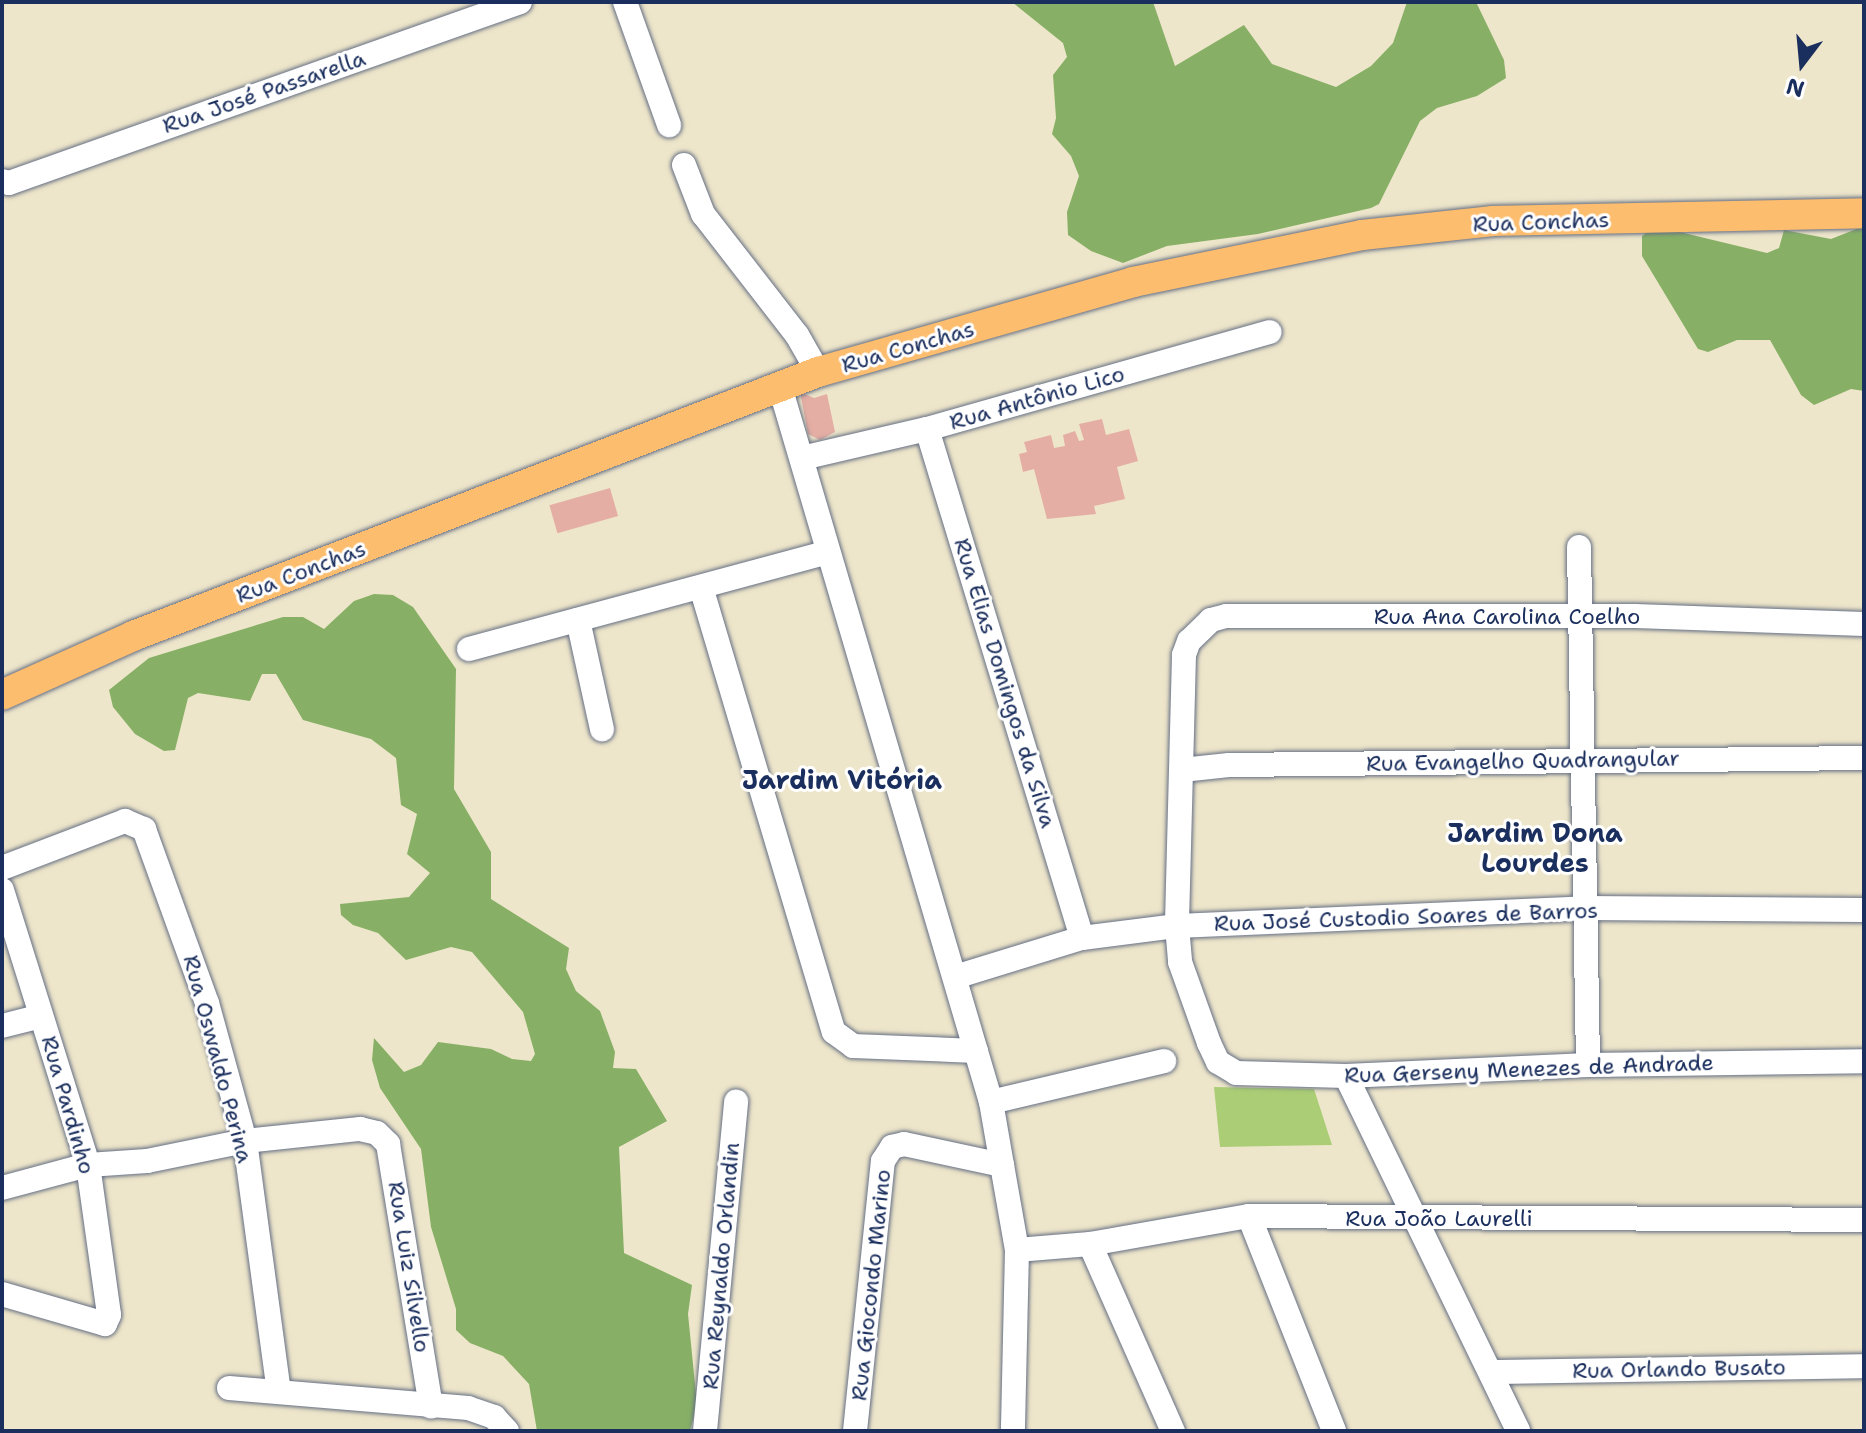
<!DOCTYPE html>
<html>
<head>
<meta charset="utf-8">
<style>
	body { margin:0 }
	#map { position:relative; width:1866px; height:1433px; overflow:hidden; background:#eee6ca; font-family:"Shantell Sans",sans-serif }
	div>[style] { position:absolute }
	.green>* { inset:0; background:#aacd75 }
	.forest>* { inset:0; background:#87b066 }
	.building>* { inset:0; background:#e4aea4; transform-origin:0 0 }
	.roads { filter:drop-shadow(0 0 2px #656f84) drop-shadow(0 0 2px #656f84) }
	.minor>* { height:24px; margin:-12px; padding:0 12px; transform-origin:12px; border-radius:12px; background:#fff }
	.major>* { height:30px; margin:-15px; padding:0 15px; transform-origin:15px; border-radius:15px; background:#fcbd6f }
	span { translate:-50% -50%; white-space:nowrap; text-align:center; line-height:1.15; -webkit-text-stroke:6px #fff; paint-order:stroke }
	.street-label { font-size:22px; color:#1b2f5e }
	.quarter-label { font-size:26px; color:#1b2f5e; font-weight:700 }
	.frame { position:absolute; inset:0; border:4px solid #1b2f5e; pointer-events:none }
	.north { position:absolute; left:1762px; top:24px; width:80px; height:80px; -webkit-text-stroke:6px #fff; paint-order:stroke; rotate:196deg; font-size:22px; font-weight:700; line-height:32px; text-align:center; color:#1b2f5e }
	.north::after { content:''; display:block; margin:auto; width:28px; height:36px; background:#1b2f5e; clip-path:polygon(50% 0,100% 100%,50% 72%,0 100%) }
</style>
</head>
<body>
<div id="map">
	<div class="green">
		<div style="clip-path:polygon(1214px 1087px,1314px 1089px,1332px 1145px,1220px 1147px)"></div>
	</div>
	<div class="forest">
		<div style="clip-path:polygon(1012px 2px,1153px 2px,1175px 66px,1244px 25px,1272px 64px,1336px 87px,1371px 66px,1393px 43px,1407px 2px,1476px 2px,1504px 60px,1506px 78px,1477px 96px,1437px 108px,1420px 121px,1379px 204px,1371px 208px,1258px 234px,1167px 246px,1123px 263px,1091px 251px,1068px 235px,1067px 212px,1079px 176px,1071px 156px,1052px 134px,1056px 118px,1053px 75px,1067px 57px,1063px 43px)"></div>
		<div style="clip-path:polygon(1655px 226px,1767px 253px,1779px 248px,1784px 230px,1831px 239px,1864px 226px,1864px 391px,1851px 389px,1814px 405px,1801px 395px,1770px 340px,1737px 340px,1708px 352px,1698px 349px,1642px 256px,1642px 236px)"></div>
		<div style="clip-path:polygon(374px 594px,393px 595px,413px 607px,456px 669px,454px 789px,491px 852px,491px 899px,569px 948px,566px 969px,576px 991px,600px 1011px,615px 1052px,613px 1068px,636px 1069px,667px 1121px,619px 1147px,624px 1253px,692px 1285px,688px 1314px,697px 1404px,690px 1431px,537px 1431px,529px 1384px,503px 1356px,470px 1343px,456px 1330px,456px 1309px,431px 1227px,421px 1149px,380px 1088px,372px 1060px,374px 1038px,404px 1072px,421px 1065px,438px 1042px,491px 1049px,512px 1059px,531px 1061px,535px 1054px,523px 1012px,472px 952px,451px 947px,406px 960px,378px 933px,353px 925px,341px 915px,340px 904px,409px 897px,430px 873px,407px 854px,417px 814px,401px 805px,396px 758px,371px 739px,303px 720px,276px 674px,262px 674px,250px 701px,198px 693px,188px 698px,175px 750px,164px 751px,135px 734px,113px 707px,109px 690px,149px 658px,283px 617px,303px 617px,324px 629px,354px 601px)"></div>
	</div>
	<div class="building">
		<div style="clip-path:polygon(800px 392px,814px 398px,827px 394px,835px 432px,820px 440px,808px 434px)"></div>
		<div style="clip-path:polygon(1102px 419px,1106px 435px,1129px 429px,1138px 461px,1117px 467px,1125px 499px,1094px 506px,1096px 514px,1047px 519px,1034px 469px,1023px 472px,1019px 454px,1027px 452px,1024px 442px,1051px 435px,1054px 448px,1065px 446px,1063px 435px,1075px 431px,1079px 441px,1084px 440px,1079px 424px)"></div>
		<div style="left:610px;top:488px;width:29px;height:63px;rotate:74deg"></div>
	</div>
	<div class="roads">
		<div class="minor">
			<div style="left:625px;top:2px;width:131px;rotate:70.3deg"></div>
			<div style="left:684px;top:165px;width:53px;rotate:68.8deg"></div>
			<div style="left:703px;top:214px;width:153px;rotate:52.2deg"></div>
			<div style="left:797px;top:335px;width:43px;rotate:60.4deg"></div>
			<div style="left:2px;top:181px;width:7px;rotate:16deg"></div>
			<div style="left:9px;top:183px;width:542px;rotate:-19.5deg"></div>
			<div style="left:780px;top:387px;width:745px;rotate:73.56deg"></div>
			<div style="left:991px;top:1102px;width:64px;rotate:80.1deg"></div>
			<div style="left:927px;top:429px;width:532px;rotate:73.06deg"></div>
			<div style="left:802px;top:458px;width:128px;rotate:-13.1deg"></div>
			<div style="left:927px;top:429px;width:356px;rotate:-15.8deg"></div>
			<div style="left:1579px;top:547px;width:518px;rotate:89deg"></div>
			<div style="left:701px;top:587px;width:464px;rotate:73.4deg"></div>
			<div style="left:834px;top:1032px;width:24px;rotate:36deg"></div>
			<div style="left:853px;top:1046px;width:123px;rotate:2.3deg"></div>
			<div style="left:578px;top:620px;width:112px;rotate:77.6deg"></div>
			<div style="left:1864px;top:624px;width:229px;rotate:-178deg"></div>
			<div style="left:1635px;top:616px;width:409px;rotate:180deg"></div>
			<div style="left:1226px;top:616px;width:16px;rotate:165deg"></div>
			<div style="left:1211px;top:620px;width:30px;rotate:136deg"></div>
			<div style="left:1189px;top:641px;width:15px;rotate:110deg"></div>
			<div style="left:1184px;top:655px;width:271px;rotate:91.5deg"></div>
			<div style="left:1177px;top:926px;width:36px;rotate:85deg"></div>
			<div style="left:1180px;top:962px;width:86px;rotate:70.3deg"></div>
			<div style="left:1209px;top:1043px;width:21px;rotate:65deg"></div>
			<div style="left:1218px;top:1062px;width:21px;rotate:31deg"></div>
			<div style="left:1236px;top:1073px;width:110px;rotate:1.6deg"></div>
			<div style="left:1346px;top:1076px;width:242px;rotate:-2.6deg"></div>
			<div style="left:1588px;top:1065px;width:276px;rotate:-0.8deg"></div>
			<div style="left:469px;top:649px;width:370px;rotate:-15.1deg"></div>
			<div style="left:1182px;top:770px;width:47px;rotate:-6.1deg"></div>
			<div style="left:1229px;top:765px;width:635px;rotate:-0.63deg"></div>
			<div style="left:2px;top:868px;width:132px;rotate:-20.9deg"></div>
			<div style="left:125px;top:821px;width:21px;rotate:23deg"></div>
			<div style="left:144px;top:829px;width:185px;rotate:70.1deg"></div>
			<div style="left:207px;top:1003px;width:143px;rotate:74.6deg"></div>
			<div style="left:245px;top:1141px;width:252px;rotate:82.3deg"></div>
			<div style="left:2px;top:890px;width:288px;rotate:72.6deg"></div>
			<div style="left:88px;top:1165px;width:151px;rotate:82deg"></div>
			<div style="left:109px;top:1315px;width:10px;rotate:114deg"></div>
			<div style="left:105px;top:1324px;width:107px;rotate:-163.8deg"></div>
			<div style="left:955px;top:977px;width:133px;rotate:-17.1deg"></div>
			<div style="left:1082px;top:938px;width:96px;rotate:-7.2deg"></div>
			<div style="left:1177px;top:926px;width:408px;rotate:-2.5deg"></div>
			<div style="left:1585px;top:908px;width:279px;rotate:0.4deg"></div>
			<div style="left:2px;top:1026px;width:40px;rotate:-14.4deg"></div>
			<div style="left:1346px;top:1076px;width:394px;rotate:64.1deg"></div>
			<div style="left:991px;top:1102px;width:178px;rotate:-13.3deg"></div>
			<div style="left:2px;top:1188px;width:89px;rotate:-15deg"></div>
			<div style="left:88px;top:1165px;width:59px;rotate:-3.9deg"></div>
			<div style="left:147px;top:1161px;width:100px;rotate:-11.5deg"></div>
			<div style="left:245px;top:1141px;width:116px;rotate:-6deg"></div>
			<div style="left:360px;top:1129px;width:17px;rotate:13deg"></div>
			<div style="left:377px;top:1133px;width:16px;rotate:45deg"></div>
			<div style="left:388px;top:1144px;width:266px;rotate:80.7deg"></div>
			<div style="left:1249px;top:1216px;width:231px;rotate:68.4deg"></div>
			<div style="left:1090px;top:1244px;width:205px;rotate:66.1deg"></div>
			<div style="left:1017px;top:1250px;width:73px;rotate:-4.7deg"></div>
			<div style="left:1090px;top:1244px;width:161px;rotate:-10deg"></div>
			<div style="left:1249px;top:1216px;width:615px;rotate:0.37deg"></div>
			<div style="left:1493px;top:1372px;width:371px;rotate:-0.9deg"></div>
			<div style="left:229px;top:1388px;width:240px;rotate:4.8deg"></div>
			<div style="left:468px;top:1408px;width:28px;rotate:19deg"></div>
			<div style="left:494px;top:1417px;width:19px;rotate:47deg"></div>
			<div style="left:705px;top:1431px;width:331px;rotate:-84.6deg"></div>
			<div style="left:855px;top:1431px;width:271px;rotate:-84.1deg"></div>
			<div style="left:883px;top:1161px;width:17px;rotate:-57deg"></div>
			<div style="left:892px;top:1147px;width:12px;rotate:-14deg"></div>
			<div style="left:904px;top:1144px;width:100px;rotate:12.1deg"></div>
			<div style="left:1002px;top:1165px;width:86px;rotate:80deg"></div>
			<div style="left:1017px;top:1250px;width:181px;rotate:91.3deg"></div>
		</div>
		<div class="major">
			<div style="left:2px;top:695px;width:144px;rotate:-24.2deg"></div>
			<div style="left:133px;top:636px;width:734px;rotate:-21.08deg"></div>
			<div style="left:818px;top:372px;width:328px;rotate:-15.9deg"></div>
			<div style="left:1133px;top:282px;width:234px;rotate:-11.6deg"></div>
			<div style="left:1362px;top:235px;width:132px;rotate:-6.1deg"></div>
			<div style="left:1493px;top:221px;width:371px;rotate:-1.2deg"></div>
		</div>
	</div>
	<div class="street-label">
		<span style="left:264px;top:92px;rotate:-19deg">Rua José Passarella</span>
		<span style="left:1541px;top:222px;rotate:-2deg">Rua Conchas</span>
		<span style="left:908px;top:347px;rotate:-16deg">Rua Conchas</span>
		<span style="left:1037px;top:398px;rotate:-16deg">Rua Antônio Lico</span>
		<span style="left:301px;top:572px;rotate:-21deg">Rua Conchas</span>
		<span style="left:1507px;top:617px">Rua Ana Carolina Coelho</span>
		<span style="left:1005px;top:683px;rotate:73deg">Rua Elias Domingos da Silva</span>
		<span style="left:1523px;top:761px;rotate:-1deg">Rua Evangelho Quadrangular</span>
		<span style="left:1406px;top:917px;rotate:-2deg">Rua José Custodio Soares de Barros</span>
		<span style="left:218px;top:1059px;rotate:75deg">Rua Oswaldo Perina</span>
		<span style="left:1529px;top:1069px;rotate:-2deg">Rua Gerseny Menezes de Andrade</span>
		<span style="left:68px;top:1105px;rotate:74deg">Rua Pardinho</span>
		<span style="left:1439px;top:1219px">Rua João Laurelli</span>
		<span style="left:721px;top:1266px;rotate:-85deg">Rua Reynaldo Orlandin</span>
		<span style="left:409px;top:1267px;rotate:81deg">Rua Luiz Silvello</span>
		<span style="left:871px;top:1285px;rotate:-84deg">Rua Giocondo Marino</span>
		<span style="left:1679px;top:1369px;rotate:-1deg">Rua Orlando Busato</span>
	</div>
	<div class="quarter-label">
		<span style="left:842px;top:780px">Jardim Vitória</span>
		<span style="left:1535px;top:848px">Jardim Dona<br>Lourdes</span>
	</div>
	<div class="frame"></div>
	<div class="north">N</div>
</div>
</body>
</html>
